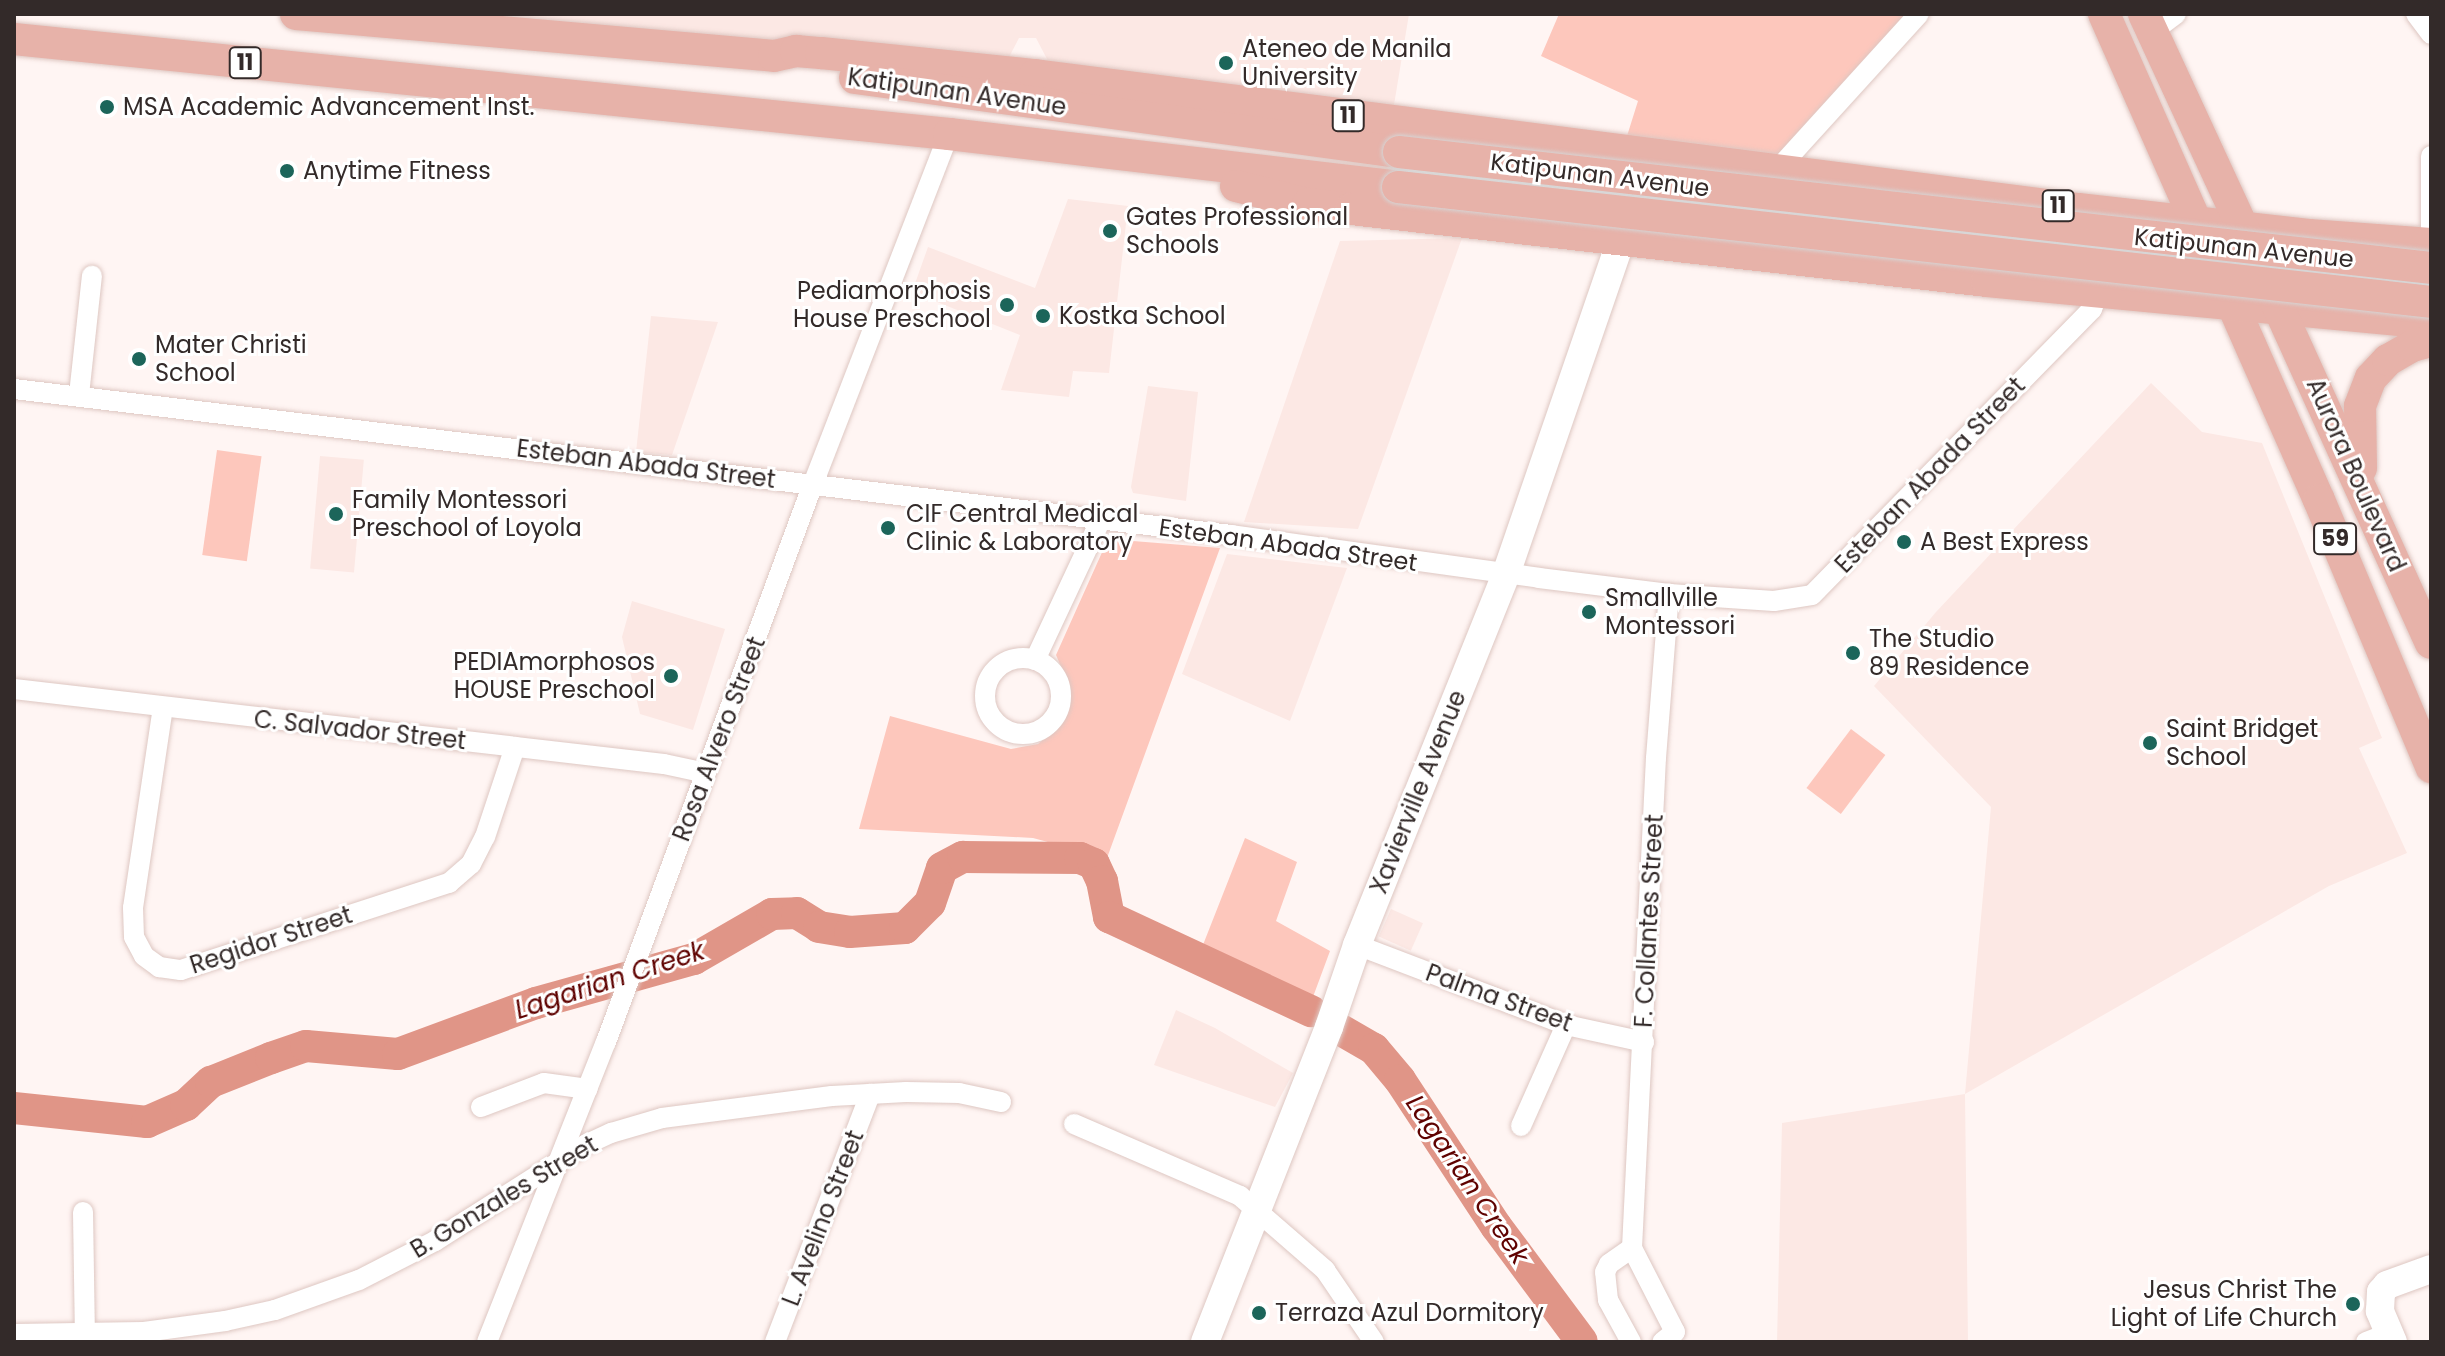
<!DOCTYPE html>
<html>
<head>
<meta charset="utf-8">
<style>
	body { margin:0 }
	#map { position:relative; width:2445px; height:1356px; overflow:hidden; background:#fff5f3; font-family:Poppins,sans-serif }
	div>[style] { position:absolute }
	.built>* { inset:0; background:#fce8e4; transform-origin:0 0 }
	.green>* { inset:0; background:#fdc7bc; transform-origin:0 0 }
	.river>* { height:32px; margin:-16px; padding:0 16px; transform-origin:16px; border-radius:16px; background:#e09587 }
	.roads { filter:drop-shadow(0 0 2px #dec7c2) drop-shadow(0 0 2px #dec7c2) }
	.street>* { height:20px; margin:-10px; padding:0 10px; transform-origin:10px; border-radius:10px; background:#fff }
	.street>.ring { margin:-10px; padding:0; box-sizing:content-box; background:none; border:20px solid #fff; border-radius:50% }
	.secondary>* { height:28px; margin:-14px; padding:0 14px; transform-origin:14px; border-radius:14px; background:#fff }
	.primary>* { height:32px; margin:-16px; padding:0 16px; transform-origin:16px; border-radius:16px; background:#e7b2a9 }
	.bridges { filter:drop-shadow(0 0 2px #d6d4d4) drop-shadow(0 0 2px #d6d4d4) }
	.primary-bridge>* { height:32px; margin:-16px; padding:0 16px; transform-origin:16px; border-radius:16px; background:#e7b2a9 }
	.dots>* { width:22px; height:22px; translate:-50% -50%; box-sizing:border-box; border:4px solid #fff; border-radius:50% }
	span { translate:-50% -50%; white-space:nowrap; text-align:center; line-height:1.15; -webkit-text-stroke:6px #fff; paint-order:stroke }
	.shield-label span { padding:2px 6px; background:#fff; border:2px solid; border-radius:6px; -webkit-text-stroke-width:0 }
	.shield-label { font-size:22px; color:#332a29; font-weight:700 }
	.poi-label { font-size:24px; color:#332a29 }
	.left { translate:0 -50%; text-align:left }
	.right { translate:-100% -50%; text-align:right }
	.street-label { font-size:24px; color:#332a29 }
	.water-label { font-size:26px; color:#5f0200; font-style:italic }
	.frame { position:absolute; inset:0; border:16px solid #332a29; pointer-events:none }
</style>
</head>
<body>
<div id="map">
	<div class="built">
		<div style="clip-path:polygon(387px 14px,1409px 14px,1393px 111px,1048px 61px,1036px 38px,1019px 38px,1008px 59px)"></div>
		<div style="clip-path:polygon(1068px 199px,1128px 206px,1109px 373px,1073px 371px,1069px 397px,1001px 390px,1020px 335px,912px 292px,928px 247px,1035px 288px)"></div>
		<div style="clip-path:polygon(1462px 238px,1358px 529px,1244px 522px,1340px 241px)"></div>
		<div style="clip-path:polygon(651px 316px,718px 322px,672px 455px,636px 452px)"></div>
		<div style="clip-path:polygon(2151px 383px,2202px 432px,2262px 443px,2382px 738px,2359px 748px,2407px 853px,2329px 886px,1965px 1094px,1968px 1342px,1777px 1342px,1782px 1123px,1965px 1094px,1991px 807px,1874px 686px,1936px 612px)"></div>
		<div style="clip-path:polygon(1148px 386px,1198px 392px,1186px 501px,1133px 493px,1131px 487px)"></div>
		<div style="left:320px;top:456px;width:44px;height:113px;rotate:5deg"></div>
		<div style="clip-path:polygon(1227px 554px,1347px 568px,1290px 721px,1182px 674px)"></div>
		<div style="clip-path:polygon(632px 601px,725px 629px,693px 730px,640px 714px,622px 637px)"></div>
		<div style="left:1391px;top:909px;width:35px;height:30px;rotate:24deg"></div>
		<div style="clip-path:polygon(1176px 1010px,1215px 1028px,1293px 1073px,1275px 1107px,1154px 1065px)"></div>
	</div>
	<div class="green">
		<div style="clip-path:polygon(1559px 14px,1913px 14px,1777px 160px,1627px 136px,1638px 101px,1541px 56px)"></div>
		<div style="left:217px;top:450px;width:45px;height:106px;rotate:8deg"></div>
		<div style="clip-path:polygon(1108px 539px,1220px 548px,1107px 858px,1033px 838px,859px 829px,890px 716px,1011px 749px,1038px 744px,1057px 728px,1069px 704px,1068px 683px,1056px 655px)"></div>
		<div style="left:1851px;top:729px;width:43px;height:74px;rotate:37deg"></div>
		<div style="clip-path:polygon(1245px 838px,1297px 862px,1276px 921px,1330px 951px,1310px 1005px,1199px 955px)"></div>
	</div>
	<div class="river">
		<div style="left:1341px;top:1030px;width:38px;rotate:30deg"></div>
		<div style="left:1374px;top:1049px;width:40px;rotate:50deg"></div>
		<div style="left:1400px;top:1080px;width:175px;rotate:56.7deg"></div>
		<div style="left:1496px;top:1226px;width:144px;rotate:53.4deg"></div>
		<div style="left:14px;top:1108px;width:134px;rotate:6deg"></div>
		<div style="left:147px;top:1122px;width:43px;rotate:-23.6deg"></div>
		<div style="left:186px;top:1105px;width:34px;rotate:-43deg"></div>
		<div style="left:211px;top:1082px;width:65px;rotate:-21.8deg"></div>
		<div style="left:271px;top:1058px;width:37px;rotate:-19deg"></div>
		<div style="left:306px;top:1046px;width:92px;rotate:5deg"></div>
		<div style="left:398px;top:1054px;width:147px;rotate:-20.3deg"></div>
		<div style="left:536px;top:1003px;width:164px;rotate:-15.6deg"></div>
		<div style="left:694px;top:959px;width:90px;rotate:-30deg"></div>
		<div style="left:772px;top:914px;width:25px;rotate:-2deg"></div>
		<div style="left:797px;top:913px;width:26px;rotate:32deg"></div>
		<div style="left:819px;top:927px;width:31px;rotate:9deg"></div>
		<div style="left:850px;top:932px;width:55px;rotate:-4.2deg"></div>
		<div style="left:905px;top:928px;width:35px;rotate:-45deg"></div>
		<div style="left:930px;top:903px;width:37px;rotate:-71deg"></div>
		<div style="left:942px;top:868px;width:24px;rotate:-28deg"></div>
		<div style="left:963px;top:857px;width:117px;rotate:0.5deg"></div>
		<div style="left:1080px;top:858px;width:15px;rotate:23deg"></div>
		<div style="left:1094px;top:864px;width:19px;rotate:65deg"></div>
		<div style="left:1102px;top:881px;width:37px;rotate:79deg"></div>
		<div style="left:1109px;top:917px;width:223px;rotate:25deg"></div>
	</div>
	<div class="roads">
		<div class="street">
			<div style="left:2416px;top:14px;width:25px;rotate:53deg"></div>
			<div style="left:2152px;top:32px;width:30px;rotate:-37deg"></div>
			<div style="left:2431px;top:156px;width:71px;rotate:90deg"></div>
			<div style="left:1776px;top:171px;width:212px;rotate:-47.7deg"></div>
			<div style="left:14px;top:389px;width:1226px;rotate:6.84deg"></div>
			<div style="left:1231px;top:535px;width:311px;rotate:7.9deg"></div>
			<div style="left:1539px;top:578px;width:131px;rotate:7deg"></div>
			<div style="left:1669px;top:594px;width:105px;rotate:3.8deg"></div>
			<div style="left:1774px;top:601px;width:38px;rotate:-9deg"></div>
			<div style="left:1812px;top:595px;width:400px;rotate:-45.6deg"></div>
			<div style="left:2092px;top:309px;width:20px;rotate:-70deg"></div>
			<div style="left:79px;top:395px;width:120px;rotate:-83.8deg"></div>
			<div class="ring" style="left:985px;top:658px;width:56px;height:56px"></div>
			<div style="left:1035px;top:660px;width:153px;rotate:-64.9deg"></div>
			<div style="left:14px;top:689px;width:654px;rotate:6.58deg"></div>
			<div style="left:664px;top:764px;width:43px;rotate:12.1deg"></div>
			<div style="left:163px;top:707px;width:203px;rotate:98.5deg"></div>
			<div style="left:133px;top:908px;width:29px;rotate:88deg"></div>
			<div style="left:134px;top:937px;width:21px;rotate:62deg"></div>
			<div style="left:144px;top:956px;width:19px;rotate:36deg"></div>
			<div style="left:159px;top:967px;width:22px;rotate:8deg"></div>
			<div style="left:181px;top:970px;width:282px;rotate:-18deg"></div>
			<div style="left:449px;top:883px;width:29px;rotate:-41deg"></div>
			<div style="left:471px;top:864px;width:30px;rotate:-63deg"></div>
			<div style="left:485px;top:837px;width:95px;rotate:-71.6deg"></div>
			<div style="left:1357px;top:945px;width:224px;rotate:20.9deg"></div>
			<div style="left:1566px;top:1025px;width:80px;rotate:12.3deg"></div>
			<div style="left:481px;top:1107px;width:67px;rotate:-20.9deg"></div>
			<div style="left:544px;top:1083px;width:44px;rotate:7.8deg"></div>
			<div style="left:1074px;top:1124px;width:181px;rotate:23.4deg"></div>
			<div style="left:1240px;top:1196px;width:113px;rotate:41deg"></div>
			<div style="left:1325px;top:1270px;width:87px;rotate:55.8deg"></div>
			<div style="left:1521px;top:1126px;width:111px;rotate:-66deg"></div>
			<div style="left:83px;top:1212px;width:121px;rotate:89.1deg"></div>
			<div style="left:1632px;top:1248px;width:94px;rotate:62.9deg"></div>
			<div style="left:1675px;top:1332px;width:16px;rotate:142deg"></div>
			<div style="left:14px;top:1334px;width:130px;rotate:-0.9deg"></div>
			<div style="left:144px;top:1332px;width:82px;rotate:-7.7deg"></div>
			<div style="left:225px;top:1321px;width:51px;rotate:-12.4deg"></div>
			<div style="left:275px;top:1310px;width:89px;rotate:-19.7deg"></div>
			<div style="left:359px;top:1280px;width:85px;rotate:-27.2deg"></div>
			<div style="left:435px;top:1241px;width:178px;rotate:-32.6deg"></div>
			<div style="left:585px;top:1145px;width:29px;rotate:-25deg"></div>
			<div style="left:611px;top:1133px;width:53px;rotate:-16.4deg"></div>
			<div style="left:662px;top:1118px;width:171px;rotate:-7.4deg"></div>
			<div style="left:832px;top:1096px;width:74px;rotate:-3.1deg"></div>
			<div style="left:906px;top:1092px;width:53px;rotate:1.1deg"></div>
			<div style="left:959px;top:1093px;width:43px;rotate:12.1deg"></div>
			<div style="left:487px;top:1342px;width:323px;rotate:-68.4deg"></div>
			<div style="left:606px;top:1042px;width:595px;rotate:-69.65deg"></div>
			<div style="left:813px;top:484px;width:375px;rotate:-68.8deg"></div>
			<div style="left:775px;top:1342px;width:266px;rotate:-69deg"></div>
			<div style="left:1631px;top:1342px;width:48px;rotate:-118.7deg"></div>
			<div style="left:1608px;top:1300px;width:28px;rotate:-96deg"></div>
			<div style="left:1605px;top:1272px;width:9px;rotate:-63deg"></div>
			<div style="left:1609px;top:1264px;width:28px;rotate:-35deg"></div>
			<div style="left:1632px;top:1248px;width:491px;rotate:-87.2deg"></div>
			<div style="left:1656px;top:758px;width:165px;rotate:-85.5deg"></div>
			<div style="left:2366px;top:1342px;width:25px;rotate:-21deg"></div>
		</div>
		<div class="secondary">
			<div style="left:1205px;top:1342px;width:339px;rotate:-68.5deg"></div>
			<div style="left:1329px;top:1027px;width:87px;rotate:-71.1deg"></div>
			<div style="left:1357px;top:945px;width:400px;rotate:-68.1deg"></div>
			<div style="left:1506px;top:574px;width:355px;rotate:-71deg"></div>
			<div style="left:2393px;top:1342px;width:34px;rotate:-113deg"></div>
			<div style="left:2380px;top:1311px;width:19px;rotate:-87deg"></div>
			<div style="left:2381px;top:1292px;width:9px;rotate:-49deg"></div>
			<div style="left:2387px;top:1285px;width:47px;rotate:-20deg"></div>
		</div>
		<div class="primary">
			<div style="left:296px;top:14px;width:480px;rotate:5deg"></div>
			<div style="left:774px;top:56px;width:23px;rotate:-13deg"></div>
			<div style="left:796px;top:51px;width:25px;rotate:5deg"></div>
			<div style="left:821px;top:53px;width:215px;rotate:5.9deg"></div>
			<div style="left:1035px;top:75px;width:1052px;rotate:7.32deg"></div>
			<div style="left:2078px;top:209px;width:232px;rotate:6.4deg"></div>
			<div style="left:2309px;top:235px;width:122px;rotate:4.2deg"></div>
			<div style="left:2104px;top:14px;width:531px;rotate:66.14deg"></div>
			<div style="left:2319px;top:500px;width:290px;rotate:67.2deg"></div>
			<div style="left:2144px;top:14px;width:252px;rotate:65.2deg"></div>
			<div style="left:14px;top:39px;width:940px;rotate:5.8deg"></div>
			<div style="left:949px;top:134px;width:452px;rotate:6.7deg"></div>
			<div style="left:855px;top:78px;width:549px;rotate:7.75deg"></div>
			<div style="left:1236px;top:186px;width:74px;rotate:14deg"></div>
			<div style="left:1308px;top:204px;width:43px;rotate:6.6deg"></div>
			<div style="left:1351px;top:209px;width:640px;rotate:6.46deg"></div>
			<div style="left:1987px;top:281px;width:446px;rotate:5.4deg"></div>
			<div style="left:2272px;top:293px;width:384px;rotate:65.6deg"></div>
			<div style="left:2361px;top:468px;width:62px;rotate:-90.9deg"></div>
			<div style="left:2360px;top:406px;width:30px;rotate:-69deg"></div>
			<div style="left:2371px;top:378px;width:25px;rotate:-47deg"></div>
			<div style="left:2388px;top:360px;width:28px;rotate:-30deg"></div>
			<div style="left:2412px;top:346px;width:20px;rotate:-15deg"></div>
		</div>
	</div>
	<div class="bridges">
		<div class="primary-bridge">
			<div style="left:1399px;top:152px;width:1038px;rotate:6.41deg"></div>
			<div style="left:1398px;top:187px;width:1039px;rotate:6.35deg"></div>
		</div>
	</div>
	<div class="dots">
		<div style="left:1226px;top:63px;background:#1c655a"></div>
		<div style="left:107px;top:107px;background:#1c655a"></div>
		<div style="left:287px;top:171px;background:#1c655a"></div>
		<div style="left:1110px;top:231px;background:#1c655a"></div>
		<div style="left:1007px;top:305px;background:#1c655a"></div>
		<div style="left:1043px;top:316px;background:#1c655a"></div>
		<div style="left:139px;top:359px;background:#1c655a"></div>
		<div style="left:336px;top:514px;background:#1c655a"></div>
		<div style="left:888px;top:528px;background:#1c655a"></div>
		<div style="left:1904px;top:542px;background:#1c655a"></div>
		<div style="left:1589px;top:612px;background:#1c655a"></div>
		<div style="left:1853px;top:653px;background:#1c655a"></div>
		<div style="left:671px;top:676px;background:#1c655a"></div>
		<div style="left:2150px;top:743px;background:#1c655a"></div>
		<div style="left:2353px;top:1304px;background:#1c655a"></div>
		<div style="left:1259px;top:1313px;background:#1c655a"></div>
	</div>
	<div class="shield-label">
		<span style="left:245px;top:63px">11</span>
		<span style="left:1348px;top:116px">11</span>
		<span style="left:2058px;top:206px">11</span>
		<span style="left:2335px;top:539px">59</span>
	</div>
	<div class="poi-label">
		<span class="left" style="left:1242px;top:63px">Ateneo de Manila<br>University</span>
		<span class="left" style="left:123px;top:107px">MSA Academic Advancement Inst.</span>
		<span class="left" style="left:303px;top:171px">Anytime Fitness</span>
		<span class="left" style="left:1126px;top:231px">Gates Professional<br>Schools</span>
		<span class="right" style="left:991px;top:305px">Pediamorphosis<br>House Preschool</span>
		<span class="left" style="left:1059px;top:316px">Kostka School</span>
		<span class="left" style="left:155px;top:359px">Mater Christi<br>School</span>
		<span class="left" style="left:352px;top:514px">Family Montessori<br>Preschool of Loyola</span>
		<span class="left" style="left:906px;top:528px">CIF Central Medical<br>Clinic &amp; Laboratory</span>
		<span class="left" style="left:1920px;top:542px">A Best Express</span>
		<span class="left" style="left:1605px;top:612px">Smallville<br>Montessori</span>
		<span class="left" style="left:1869px;top:653px">The Studio<br>89 Residence</span>
		<span class="right" style="left:655px;top:676px">PEDIAmorphosos<br>HOUSE Preschool</span>
		<span class="left" style="left:2166px;top:743px">Saint Bridget<br>School</span>
		<span class="right" style="left:2337px;top:1304px">Jesus Christ The<br>Light of Life Church</span>
		<span class="left" style="left:1275px;top:1313px">Terraza Azul Dormitory</span>
	</div>
	<div class="street-label">
		<span style="left:957px;top:92px;rotate:8deg">Katipunan Avenue</span>
		<span style="left:1600px;top:175px;rotate:7deg">Katipunan Avenue</span>
		<span style="left:2244px;top:248px;rotate:6deg">Katipunan Avenue</span>
		<span style="left:646px;top:464px;rotate:7deg">Esteban Abada Street</span>
		<span style="left:1930px;top:475px;rotate:-46deg">Esteban Abada Street</span>
		<span style="left:2356px;top:475px;rotate:66deg">Aurora Boulevard</span>
		<span style="left:1288px;top:545px;rotate:8deg">Esteban Abada Street</span>
		<span style="left:360px;top:730px;rotate:6deg">C. Salvador Street</span>
		<span style="left:719px;top:739px;rotate:-69deg">Rosa Alvero Street</span>
		<span style="left:1418px;top:792px;rotate:-68deg">Xavierville Avenue</span>
		<span style="left:1649px;top:921px;rotate:-87deg">F. Collantes Street</span>
		<span style="left:271px;top:940px;rotate:-18deg">Regidor Street</span>
		<span style="left:1499px;top:998px;rotate:20deg">Palma Street</span>
		<span style="left:504px;top:1197px;rotate:-31deg">B. Gonzales Street</span>
		<span style="left:823px;top:1218px;rotate:-69deg">L. Avelino Street</span>
	</div>
	<div class="water-label">
		<span style="left:610px;top:981px;rotate:-18deg">Lagarian Creek</span>
		<span style="left:1467px;top:1180px;rotate:56deg">Lagarian Creek</span>
	</div>
	<div class="frame"></div>
</div>
</body>
</html>
